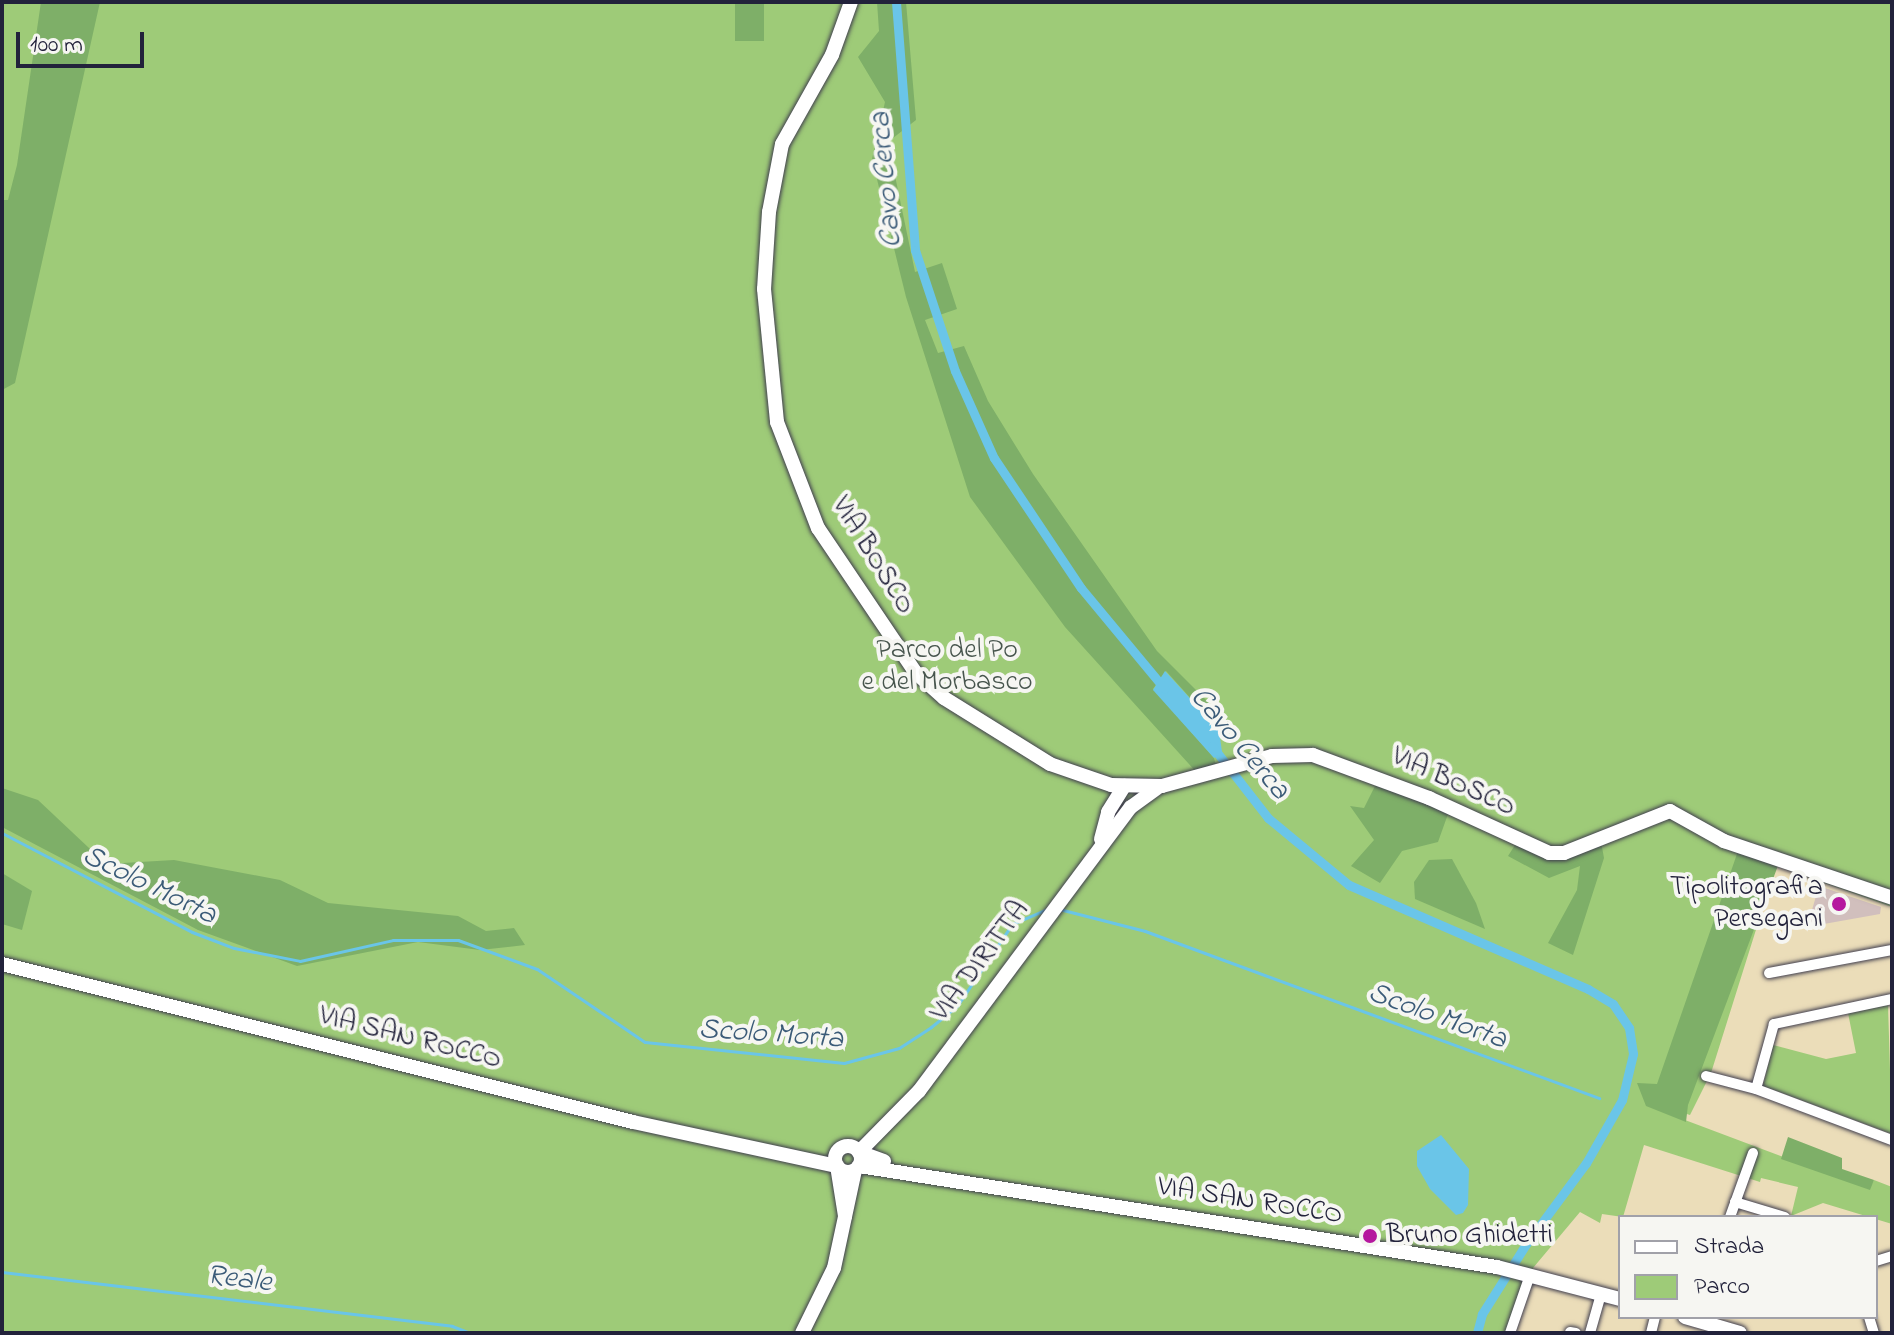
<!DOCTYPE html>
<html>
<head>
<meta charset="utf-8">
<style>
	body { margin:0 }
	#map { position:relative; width:1894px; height:1335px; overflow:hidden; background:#ebddb9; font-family:"Indie Flower",sans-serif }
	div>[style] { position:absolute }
	.industrial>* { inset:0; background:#d1bfbd }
	.green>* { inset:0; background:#9ecb78 }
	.forest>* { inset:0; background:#7eaf68; transform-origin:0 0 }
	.water>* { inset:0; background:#6ac5e8 }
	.stream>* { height:3px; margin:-1.5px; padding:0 1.5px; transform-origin:1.5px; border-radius:1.5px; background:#6ac5e8 }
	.canal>* { height:9px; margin:-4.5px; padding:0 4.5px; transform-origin:4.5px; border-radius:4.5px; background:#6ac5e8 }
	.roads { filter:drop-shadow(0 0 2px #403e4e) drop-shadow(0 0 2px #403e4e) }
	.street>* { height:10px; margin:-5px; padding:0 5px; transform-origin:5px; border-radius:5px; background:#fff }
	.secondary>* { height:14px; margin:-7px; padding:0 7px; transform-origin:7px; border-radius:7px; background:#fff }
	.secondary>.ring { margin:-7px; padding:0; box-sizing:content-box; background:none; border:14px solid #fff; border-radius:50% }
	.dots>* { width:22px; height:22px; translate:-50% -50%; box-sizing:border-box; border:4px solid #f6f6f2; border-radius:50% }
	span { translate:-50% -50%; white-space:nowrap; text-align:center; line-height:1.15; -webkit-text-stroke:8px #f6f6f2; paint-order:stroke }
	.street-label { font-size:28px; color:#22223b }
	.park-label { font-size:28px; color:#47554d }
	.poi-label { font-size:28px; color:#22223b }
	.right { translate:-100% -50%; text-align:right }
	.left { translate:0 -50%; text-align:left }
	.water-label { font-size:30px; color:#3b5b78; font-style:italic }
	.frame { position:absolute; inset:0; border:4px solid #22223b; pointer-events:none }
	.legend { position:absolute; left:1618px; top:1215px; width:260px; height:104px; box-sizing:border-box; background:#f6f6f2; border:2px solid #a1a1a9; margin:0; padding:10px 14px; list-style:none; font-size:24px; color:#22223b }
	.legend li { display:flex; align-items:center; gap:16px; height:40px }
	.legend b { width:40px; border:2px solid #a1a1a9 }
	.scale { position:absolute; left:16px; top:32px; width:128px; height:36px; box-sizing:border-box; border:4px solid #22223b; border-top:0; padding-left:10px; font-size:24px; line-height:28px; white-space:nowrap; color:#22223b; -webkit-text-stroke:6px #f6f6f2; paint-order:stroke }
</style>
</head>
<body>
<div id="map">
	<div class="industrial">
		<div style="clip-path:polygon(1819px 886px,1881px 907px,1880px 914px,1807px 927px)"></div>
	</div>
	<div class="green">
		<div style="clip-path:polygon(2px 2px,1892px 2px,1892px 907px,1776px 866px,1711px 1073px,1690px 1115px,1665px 1107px,1661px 1111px,1869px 1189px,1874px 1180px,1892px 1187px,1892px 1224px,1823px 1203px,1791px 1216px,1798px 1187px,1761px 1178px,1760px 1182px,1644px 1145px,1623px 1217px,1602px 1214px,1600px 1223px,1580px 1212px,1533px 1268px,1515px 1333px,2px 1333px)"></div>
		<div style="clip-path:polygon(1888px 1005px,1892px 1134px,1763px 1086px,1773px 1045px,1826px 1059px,1856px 1053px,1848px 1013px)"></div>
	</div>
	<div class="forest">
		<div style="clip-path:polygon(41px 2px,100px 2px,15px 383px,2px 390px,2px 200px,8px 200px,17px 165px)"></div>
		<div style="left:735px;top:2px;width:29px;height:39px"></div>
		<div style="clip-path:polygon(877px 2px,906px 2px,916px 120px,888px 142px,915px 272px,942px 263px,957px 309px,925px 320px,938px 353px,964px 346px,988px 401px,1033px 474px,1157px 651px,1231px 725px,1219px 730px,1166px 671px,1153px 689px,1214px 758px,1217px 769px,1198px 774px,1065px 627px,970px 497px,906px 297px,872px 159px,885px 102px,858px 57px,879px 31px)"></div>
		<div style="clip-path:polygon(1378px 780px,1448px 814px,1438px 842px,1402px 851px,1380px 883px,1351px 866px,1374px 840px,1350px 806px,1364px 808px)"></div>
		<div style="clip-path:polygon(2px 788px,38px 800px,106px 864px,174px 860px,280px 880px,328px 903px,458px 916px,486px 931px,514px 928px,525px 945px,480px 950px,418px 942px,297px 966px,198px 930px,2px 827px)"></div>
		<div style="clip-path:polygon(1600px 836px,1604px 858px,1573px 955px,1548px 943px,1577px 890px,1580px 866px,1549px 878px,1508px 856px,1517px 842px,1549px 854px)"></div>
		<div style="clip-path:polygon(1738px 851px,1779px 863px,1688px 1105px,1686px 1122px,1646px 1106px,1637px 1083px,1657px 1084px)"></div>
		<div style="clip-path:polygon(1452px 859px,1476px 903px,1485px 929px,1415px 899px,1414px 882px,1429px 860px)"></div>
		<div style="clip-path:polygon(2px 873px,32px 891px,22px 930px,2px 924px)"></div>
		<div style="clip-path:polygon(1788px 1137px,1842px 1158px,1842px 1169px,1874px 1180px,1870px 1190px,1781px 1159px)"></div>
	</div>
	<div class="water">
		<div style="clip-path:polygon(1165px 671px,1219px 730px,1222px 752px,1214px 758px,1153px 690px)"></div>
		<div style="clip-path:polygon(1441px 1135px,1469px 1169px,1468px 1205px,1463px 1213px,1456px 1215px,1430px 1189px,1417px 1166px,1417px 1151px)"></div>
	</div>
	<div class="stream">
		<div style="left:2px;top:833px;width:214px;rotate:27.5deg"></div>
		<div style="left:192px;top:932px;width:45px;rotate:20.9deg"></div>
		<div style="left:234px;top:948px;width:67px;rotate:11.1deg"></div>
		<div style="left:300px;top:961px;width:95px;rotate:-12.7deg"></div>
		<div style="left:393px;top:940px;width:65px"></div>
		<div style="left:458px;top:940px;width:84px;rotate:20.2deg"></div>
		<div style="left:537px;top:969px;width:130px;rotate:34.1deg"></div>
		<div style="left:645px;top:1042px;width:200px;rotate:6deg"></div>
		<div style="left:844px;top:1063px;width:57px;rotate:-15.3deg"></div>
		<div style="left:899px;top:1048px;width:38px;rotate:-33deg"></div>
		<div style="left:931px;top:1027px;width:33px;rotate:-39deg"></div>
		<div style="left:957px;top:1006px;width:99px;rotate:-56.1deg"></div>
		<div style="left:1012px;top:924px;width:38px;rotate:-23deg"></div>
		<div style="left:1059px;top:909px;width:89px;rotate:14.3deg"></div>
		<div style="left:1145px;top:931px;width:484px;rotate:20.2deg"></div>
		<div style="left:2px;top:1272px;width:453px;rotate:6.8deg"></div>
		<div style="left:452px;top:1326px;width:19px;rotate:21deg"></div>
	</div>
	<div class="canal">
		<div style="left:896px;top:2px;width:249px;rotate:85.6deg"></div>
		<div style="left:915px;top:250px;width:127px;rotate:71.7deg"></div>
		<div style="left:955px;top:371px;width:95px;rotate:65.9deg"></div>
		<div style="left:994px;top:458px;width:156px;rotate:56.2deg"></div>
		<div style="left:1081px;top:588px;width:131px;rotate:50.3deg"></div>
		<div style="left:1212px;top:746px;width:91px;rotate:52.1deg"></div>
		<div style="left:1268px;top:818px;width:105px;rotate:39.6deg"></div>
		<div style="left:1349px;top:885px;width:261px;rotate:23.5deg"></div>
		<div style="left:1588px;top:989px;width:29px;rotate:31deg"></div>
		<div style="left:1613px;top:1004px;width:29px;rotate:56deg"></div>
		<div style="left:1629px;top:1028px;width:26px;rotate:81deg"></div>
		<div style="left:1633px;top:1054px;width:47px;rotate:103.4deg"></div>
		<div style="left:1622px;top:1100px;width:73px;rotate:119.7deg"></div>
		<div style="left:1586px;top:1163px;width:101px;rotate:126.5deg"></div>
		<div style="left:1526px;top:1244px;width:83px;rotate:122.2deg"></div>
		<div style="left:1482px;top:1314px;width:20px;rotate:105deg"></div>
	</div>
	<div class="roads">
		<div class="street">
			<div style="left:1769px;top:973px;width:125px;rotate:-10.6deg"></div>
			<div style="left:1892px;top:999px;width:121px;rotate:168deg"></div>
			<div style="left:1774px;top:1024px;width:67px;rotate:105.5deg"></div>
			<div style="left:1756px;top:1089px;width:145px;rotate:20.6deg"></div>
			<div style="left:1706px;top:1076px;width:52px;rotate:14.6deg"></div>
			<div style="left:1735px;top:1202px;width:52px;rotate:16.7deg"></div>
			<div style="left:1730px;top:1217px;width:68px;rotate:-70.2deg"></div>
			<div style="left:1876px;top:1261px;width:17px;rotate:-17deg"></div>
			<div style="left:1869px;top:1317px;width:17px;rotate:73deg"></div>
			<div style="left:1570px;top:1332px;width:6px;rotate:9deg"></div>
			<div style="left:1510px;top:1333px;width:61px;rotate:-71deg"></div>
			<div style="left:1590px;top:1333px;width:41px;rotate:-74.2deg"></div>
			<div style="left:1651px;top:1333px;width:16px;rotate:-76deg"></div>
		</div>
		<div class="secondary">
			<div style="left:851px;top:2px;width:56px;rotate:109.7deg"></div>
			<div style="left:832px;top:55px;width:102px;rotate:119.3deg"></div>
			<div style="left:782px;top:144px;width:69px;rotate:100.8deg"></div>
			<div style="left:769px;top:212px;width:77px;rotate:93.7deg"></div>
			<div style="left:764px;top:289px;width:134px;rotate:84.4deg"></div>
			<div style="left:777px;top:422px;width:114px;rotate:68.9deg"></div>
			<div style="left:818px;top:528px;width:174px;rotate:56deg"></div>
			<div style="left:915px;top:672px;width:39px;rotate:42deg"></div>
			<div style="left:944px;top:698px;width:125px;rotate:31.9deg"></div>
			<div style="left:1050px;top:764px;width:65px;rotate:19deg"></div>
			<div style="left:1111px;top:785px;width:51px;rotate:1.1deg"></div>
			<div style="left:1162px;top:786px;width:114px;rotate:-15.3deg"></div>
			<div style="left:1272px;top:756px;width:41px;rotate:-1.4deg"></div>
			<div style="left:1313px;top:755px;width:124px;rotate:20.3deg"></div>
			<div style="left:1429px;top:798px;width:132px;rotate:24.6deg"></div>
			<div style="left:1549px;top:853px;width:15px"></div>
			<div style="left:1564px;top:853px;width:114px;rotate:-21.6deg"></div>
			<div style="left:1670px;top:811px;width:62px;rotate:29.1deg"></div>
			<div style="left:1724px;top:841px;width:177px;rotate:18.7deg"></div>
			<div style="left:1101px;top:839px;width:28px;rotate:-75deg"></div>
			<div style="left:1108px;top:812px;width:31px;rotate:-58deg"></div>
			<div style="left:2px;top:964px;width:650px;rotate:14.06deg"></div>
			<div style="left:633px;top:1122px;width:209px;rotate:12.2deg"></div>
			<div style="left:837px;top:1166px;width:51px;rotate:80.9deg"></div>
			<div class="ring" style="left:835px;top:1146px;width:12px;height:12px"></div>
			<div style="left:884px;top:1161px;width:27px;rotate:-160deg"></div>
			<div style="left:859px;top:1152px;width:86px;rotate:-45.5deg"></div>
			<div style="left:919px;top:1091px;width:354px;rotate:-53.3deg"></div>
			<div style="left:1131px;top:807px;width:32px;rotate:-36deg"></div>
			<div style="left:859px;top:1166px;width:646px;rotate:9deg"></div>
			<div style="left:1497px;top:1267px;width:127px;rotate:14.6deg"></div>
			<div style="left:1685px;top:1317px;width:57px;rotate:16.2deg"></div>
			<div style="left:802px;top:1333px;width:72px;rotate:-63.8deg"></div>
			<div style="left:834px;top:1268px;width:100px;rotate:-77.9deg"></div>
		</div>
	</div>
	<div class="dots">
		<div style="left:1839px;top:904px;background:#b5179e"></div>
		<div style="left:1370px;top:1236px;background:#b5179e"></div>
	</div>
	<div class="street-label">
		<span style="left:872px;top:556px;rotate:58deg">VIA BOSCO</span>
		<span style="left:1453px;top:783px;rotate:24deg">VIA BOSCO</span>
		<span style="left:981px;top:962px;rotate:-53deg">VIA DIRITTA</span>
		<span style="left:410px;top:1039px;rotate:14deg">VIA SAN ROCCO</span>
		<span style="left:1250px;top:1202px;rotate:9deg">VIA SAN ROCCO</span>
	</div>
	<div class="park-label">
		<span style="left:947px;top:667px">Parco del Po<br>e del Morbasco</span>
	</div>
	<div class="poi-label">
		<span class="right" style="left:1823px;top:904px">Tipolitografia<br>Persegani</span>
		<span class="left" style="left:1386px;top:1236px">Bruno Ghidetti</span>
	</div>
	<div class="water-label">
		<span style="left:887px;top:180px;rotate:-95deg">Cavo Cerca</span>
		<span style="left:1239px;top:744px;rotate:50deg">Cavo Cerca</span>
		<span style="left:149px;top:886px;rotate:26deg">Scolo Morta</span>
		<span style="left:1437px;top:1017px;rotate:20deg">Scolo Morta</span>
		<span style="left:771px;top:1035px;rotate:4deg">Scolo Morta</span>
		<span style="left:239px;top:1280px;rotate:7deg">Reale</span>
	</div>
	<div class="frame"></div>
	<ul class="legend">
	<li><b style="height:10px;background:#fff"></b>Strada</li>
	<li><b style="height:22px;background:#9ecb78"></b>Parco</li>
	</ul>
	<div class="scale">100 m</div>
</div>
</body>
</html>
